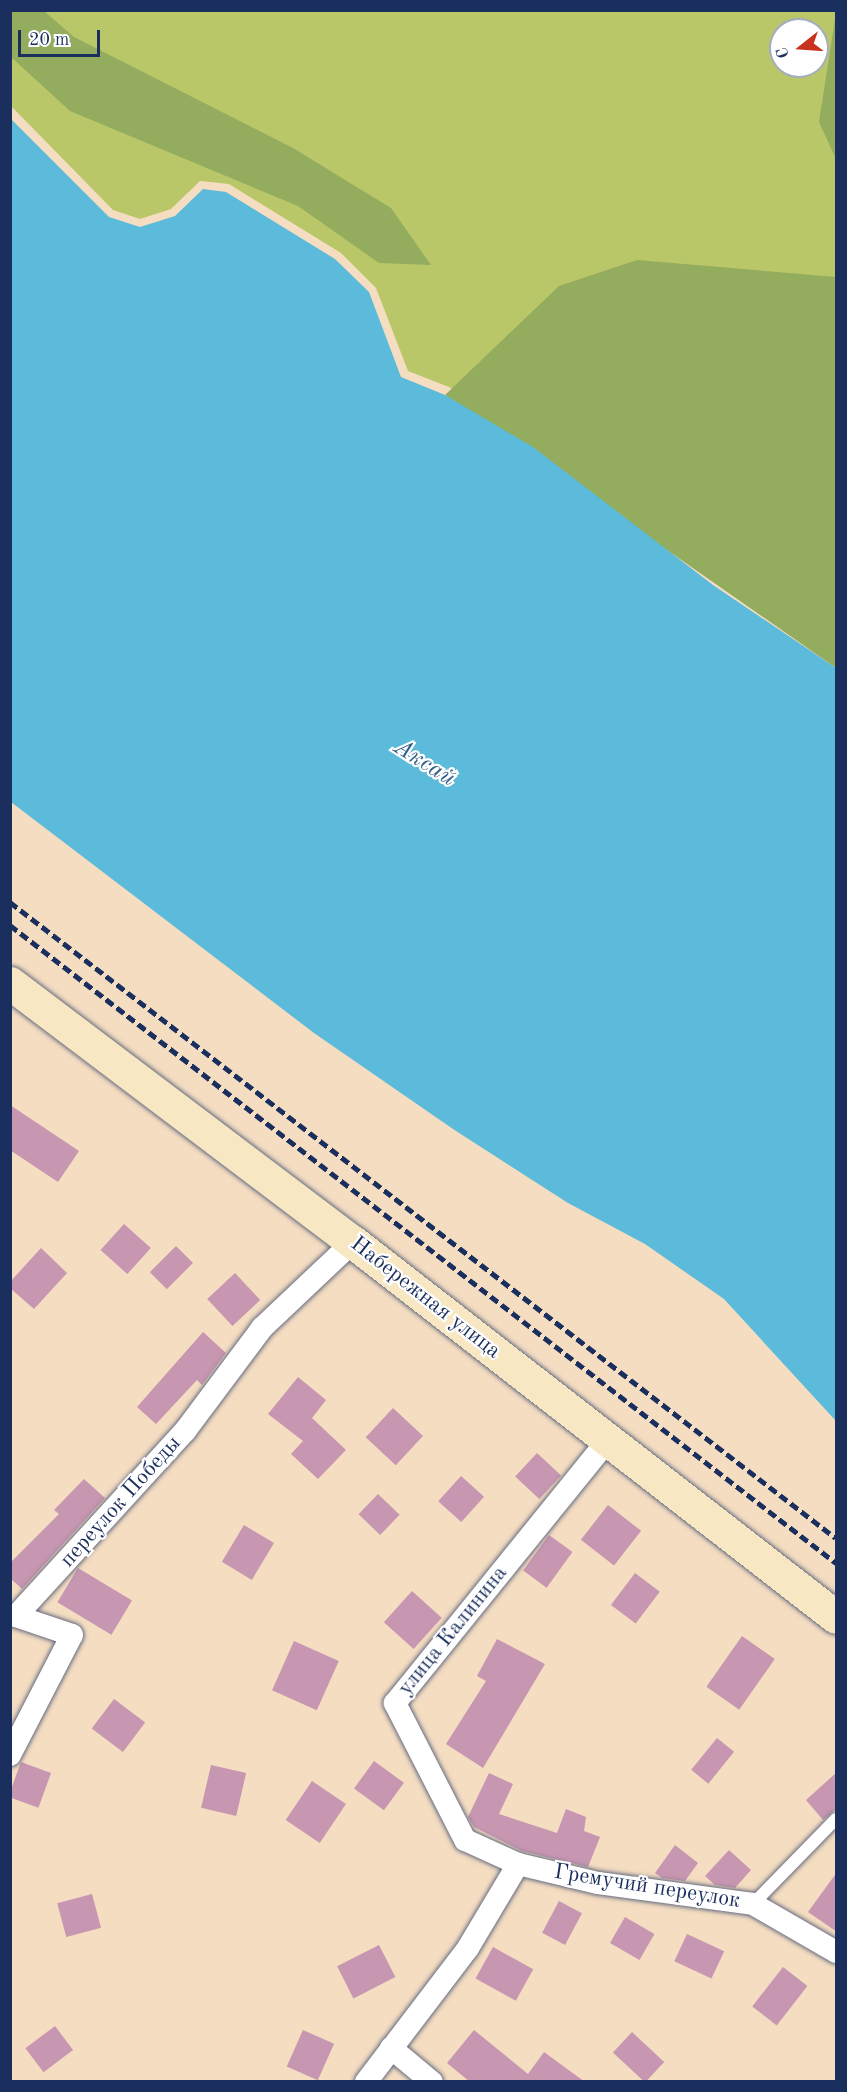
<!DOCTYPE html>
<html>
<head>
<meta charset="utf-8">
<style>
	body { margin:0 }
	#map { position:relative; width:847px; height:2092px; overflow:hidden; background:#f4ddc1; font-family:"Old Standard TT",serif }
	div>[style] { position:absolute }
	.green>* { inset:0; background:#bac769 }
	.forest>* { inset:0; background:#93ac5d }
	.water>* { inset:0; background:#5cbada }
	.building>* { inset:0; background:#c796b1; transform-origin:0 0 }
	.roads { filter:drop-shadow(0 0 2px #676c81) drop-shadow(0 0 2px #676c81) }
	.lane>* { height:12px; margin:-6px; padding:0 6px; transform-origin:6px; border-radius:6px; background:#fff }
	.street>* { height:22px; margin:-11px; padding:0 11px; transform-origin:11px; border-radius:11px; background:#fff }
	.secondary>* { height:33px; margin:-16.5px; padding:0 16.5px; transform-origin:16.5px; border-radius:16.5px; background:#f7e8c3 }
	.rail>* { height:4.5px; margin-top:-2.25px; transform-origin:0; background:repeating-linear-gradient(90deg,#1b2f5e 0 9px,transparent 0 13.5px) }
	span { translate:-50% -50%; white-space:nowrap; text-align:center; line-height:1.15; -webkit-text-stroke:4.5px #fff; paint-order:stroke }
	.street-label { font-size:22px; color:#1b2f5e }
	.water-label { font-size:24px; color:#326089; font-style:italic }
	.frame { position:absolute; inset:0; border:12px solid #1b2f5e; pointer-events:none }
	.north { position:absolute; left:769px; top:18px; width:60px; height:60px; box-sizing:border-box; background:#fff; border:2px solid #a4acbf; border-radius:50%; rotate:253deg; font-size:16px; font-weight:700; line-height:24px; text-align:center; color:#1b2f5e }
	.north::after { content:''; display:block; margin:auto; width:21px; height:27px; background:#c8321e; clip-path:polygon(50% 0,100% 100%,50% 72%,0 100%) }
	.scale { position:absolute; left:18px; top:30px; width:82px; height:27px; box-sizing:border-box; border:3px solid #1b2f5e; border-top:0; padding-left:8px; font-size:18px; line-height:21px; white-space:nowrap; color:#1b2f5e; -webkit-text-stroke:4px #fff; paint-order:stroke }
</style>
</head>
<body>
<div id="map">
	<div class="green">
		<div style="clip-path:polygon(evenodd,10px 11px,836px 11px,836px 658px,538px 440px,449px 387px,408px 371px,376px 288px,341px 253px,229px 184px,200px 181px,171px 209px,140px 219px,113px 210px,11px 106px,10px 11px,781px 30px,817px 30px,817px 66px,781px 66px,781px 30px)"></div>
	</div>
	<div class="forest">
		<div style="clip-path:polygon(10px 11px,44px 11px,74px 37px,293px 148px,391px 208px,431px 265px,379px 263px,298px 206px,70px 111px,11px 57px)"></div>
		<div style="clip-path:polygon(836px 13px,836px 159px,819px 122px)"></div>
		<div style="clip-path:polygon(637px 260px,836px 277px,836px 668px,445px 395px,559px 286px)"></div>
	</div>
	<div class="water">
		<div style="clip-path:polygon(10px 118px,109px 217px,140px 227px,175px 216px,203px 189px,226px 192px,335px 259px,369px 292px,401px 377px,445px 395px,533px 447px,713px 585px,836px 668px,836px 1421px,724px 1299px,645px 1244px,568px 1203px,453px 1129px,314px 1033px,11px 802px)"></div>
	</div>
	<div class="building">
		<div style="clip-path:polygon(10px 1105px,79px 1151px,58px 1182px,10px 1150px)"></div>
		<div style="left:124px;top:1224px;width:36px;height:35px;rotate:42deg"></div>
		<div style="left:176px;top:1246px;width:24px;height:37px;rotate:45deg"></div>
		<div style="clip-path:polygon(41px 1248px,67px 1273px,34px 1309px,10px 1288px,10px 1282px)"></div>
		<div style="left:235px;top:1273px;width:37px;height:38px;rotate:47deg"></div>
		<div style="clip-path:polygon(203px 1332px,226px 1353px,202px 1385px,197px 1380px,156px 1424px,137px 1407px)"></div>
		<div style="clip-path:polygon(298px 1377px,326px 1400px,312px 1418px,346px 1450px,318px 1479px,291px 1454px,303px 1441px,268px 1414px)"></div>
		<div style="left:393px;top:1408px;width:41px;height:40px;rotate:43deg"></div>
		<div style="left:537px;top:1453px;width:33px;height:32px;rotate:43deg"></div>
		<div style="left:461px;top:1476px;width:31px;height:34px;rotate:42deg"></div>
		<div style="clip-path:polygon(84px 1479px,105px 1498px,22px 1589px,10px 1578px,10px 1563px,59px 1514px,54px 1510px)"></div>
		<div style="left:378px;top:1494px;width:30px;height:28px;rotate:44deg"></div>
		<div style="left:608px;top:1505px;width:42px;height:44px;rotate:38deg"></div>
		<div style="left:244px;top:1525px;width:35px;height:43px;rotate:31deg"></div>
		<div style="left:549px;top:1535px;width:29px;height:44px;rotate:36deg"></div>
		<div style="left:78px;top:1568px;width:63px;height:40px;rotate:31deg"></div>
		<div style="left:635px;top:1573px;width:31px;height:40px;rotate:37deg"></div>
		<div style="left:412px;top:1591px;width:40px;height:42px;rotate:42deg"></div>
		<div style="left:742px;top:1636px;width:40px;height:62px;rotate:35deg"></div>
		<div style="clip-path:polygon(497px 1639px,545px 1664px,483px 1768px,446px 1744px,486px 1681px,477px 1676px)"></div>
		<div style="left:294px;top:1641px;width:49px;height:54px;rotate:24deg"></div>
		<div style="left:114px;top:1699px;width:39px;height:37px;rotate:37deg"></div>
		<div style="left:717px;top:1738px;width:22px;height:41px;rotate:39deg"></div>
		<div style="left:374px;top:1761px;width:37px;height:34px;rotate:36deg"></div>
		<div style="left:21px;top:1762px;width:32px;height:37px;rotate:20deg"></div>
		<div style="left:211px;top:1765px;width:36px;height:44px;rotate:13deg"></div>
		<div style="clip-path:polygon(837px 1772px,837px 1808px,823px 1820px,806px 1800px)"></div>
		<div style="clip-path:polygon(489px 1773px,513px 1784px,499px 1814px,557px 1833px,566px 1809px,586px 1817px,584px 1831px,600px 1837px,588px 1867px,522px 1851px,474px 1827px,468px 1817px)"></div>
		<div style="left:312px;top:1781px;width:41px;height:47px;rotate:34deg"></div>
		<div style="clip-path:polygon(675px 1845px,698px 1863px,685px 1881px,662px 1878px,655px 1873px)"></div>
		<div style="clip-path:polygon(729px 1850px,751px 1870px,735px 1888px,715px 1885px,705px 1876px)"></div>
		<div style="clip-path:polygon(837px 1872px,837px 1932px,808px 1912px)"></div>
		<div style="left:92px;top:1894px;width:35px;height:36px;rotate:75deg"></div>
		<div style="left:559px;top:1901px;width:26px;height:36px;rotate:28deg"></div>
		<div style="left:625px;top:1917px;width:34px;height:30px;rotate:30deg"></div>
		<div style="left:687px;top:1934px;width:41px;height:30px;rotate:25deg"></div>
		<div style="left:379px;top:1945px;width:36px;height:47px;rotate:63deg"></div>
		<div style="left:493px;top:1947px;width:46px;height:36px;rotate:29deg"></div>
		<div style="left:783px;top:1967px;width:31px;height:50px;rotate:38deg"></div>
		<div style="left:55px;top:2026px;width:30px;height:37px;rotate:53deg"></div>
		<div style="left:303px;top:2030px;width:34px;height:40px;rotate:24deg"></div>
		<div style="clip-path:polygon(474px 2030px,528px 2074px,544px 2052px,585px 2082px,470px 2082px,447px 2063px)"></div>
		<div style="left:632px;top:2032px;width:44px;height:28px;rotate:43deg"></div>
	</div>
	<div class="roads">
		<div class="lane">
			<div style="left:753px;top:1904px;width:119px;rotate:-45.7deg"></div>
		</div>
		<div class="street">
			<div style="left:10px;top:1755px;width:135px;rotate:-62.7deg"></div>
			<div style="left:72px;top:1635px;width:59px;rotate:-161.3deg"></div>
			<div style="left:16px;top:1616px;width:251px;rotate:-47.6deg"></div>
			<div style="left:185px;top:1431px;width:129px;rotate:-53.2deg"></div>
			<div style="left:262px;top:1328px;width:125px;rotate:-43.4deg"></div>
			<div style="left:518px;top:1864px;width:82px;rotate:13.4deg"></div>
			<div style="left:598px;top:1883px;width:156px;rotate:7.7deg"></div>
			<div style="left:753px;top:1904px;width:96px;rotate:30deg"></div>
			<div style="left:391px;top:2048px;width:53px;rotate:39.7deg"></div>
			<div style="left:366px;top:2082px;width:168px;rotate:-52.7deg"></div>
			<div style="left:468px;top:1948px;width:98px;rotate:-59.2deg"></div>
			<div style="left:518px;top:1864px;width:58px;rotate:-155.6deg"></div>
			<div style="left:465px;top:1840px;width:154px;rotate:-117.1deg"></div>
			<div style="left:395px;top:1703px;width:340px;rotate:-51deg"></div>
		</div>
		<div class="secondary">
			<div style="left:10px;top:983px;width:430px;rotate:37.1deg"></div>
			<div style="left:353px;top:1242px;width:611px;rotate:37.83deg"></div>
		</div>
	</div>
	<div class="rail">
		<div style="left:10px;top:902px;width:1042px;rotate:37.6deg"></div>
		<div style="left:10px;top:925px;width:1044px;rotate:37.68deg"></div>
	</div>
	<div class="street-label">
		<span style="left:425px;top:1298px;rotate:38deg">Набережная улица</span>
		<span style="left:121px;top:1502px;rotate:-48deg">переулок Победы</span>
		<span style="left:453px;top:1631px;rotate:-51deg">улица Калинина</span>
		<span style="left:647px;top:1887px;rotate:9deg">Гремучий переулок</span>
	</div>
	<div class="water-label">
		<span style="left:424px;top:764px;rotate:32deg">Аксай</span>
	</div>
	<div class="frame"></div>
	<div class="north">С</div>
	<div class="scale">20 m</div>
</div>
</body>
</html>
